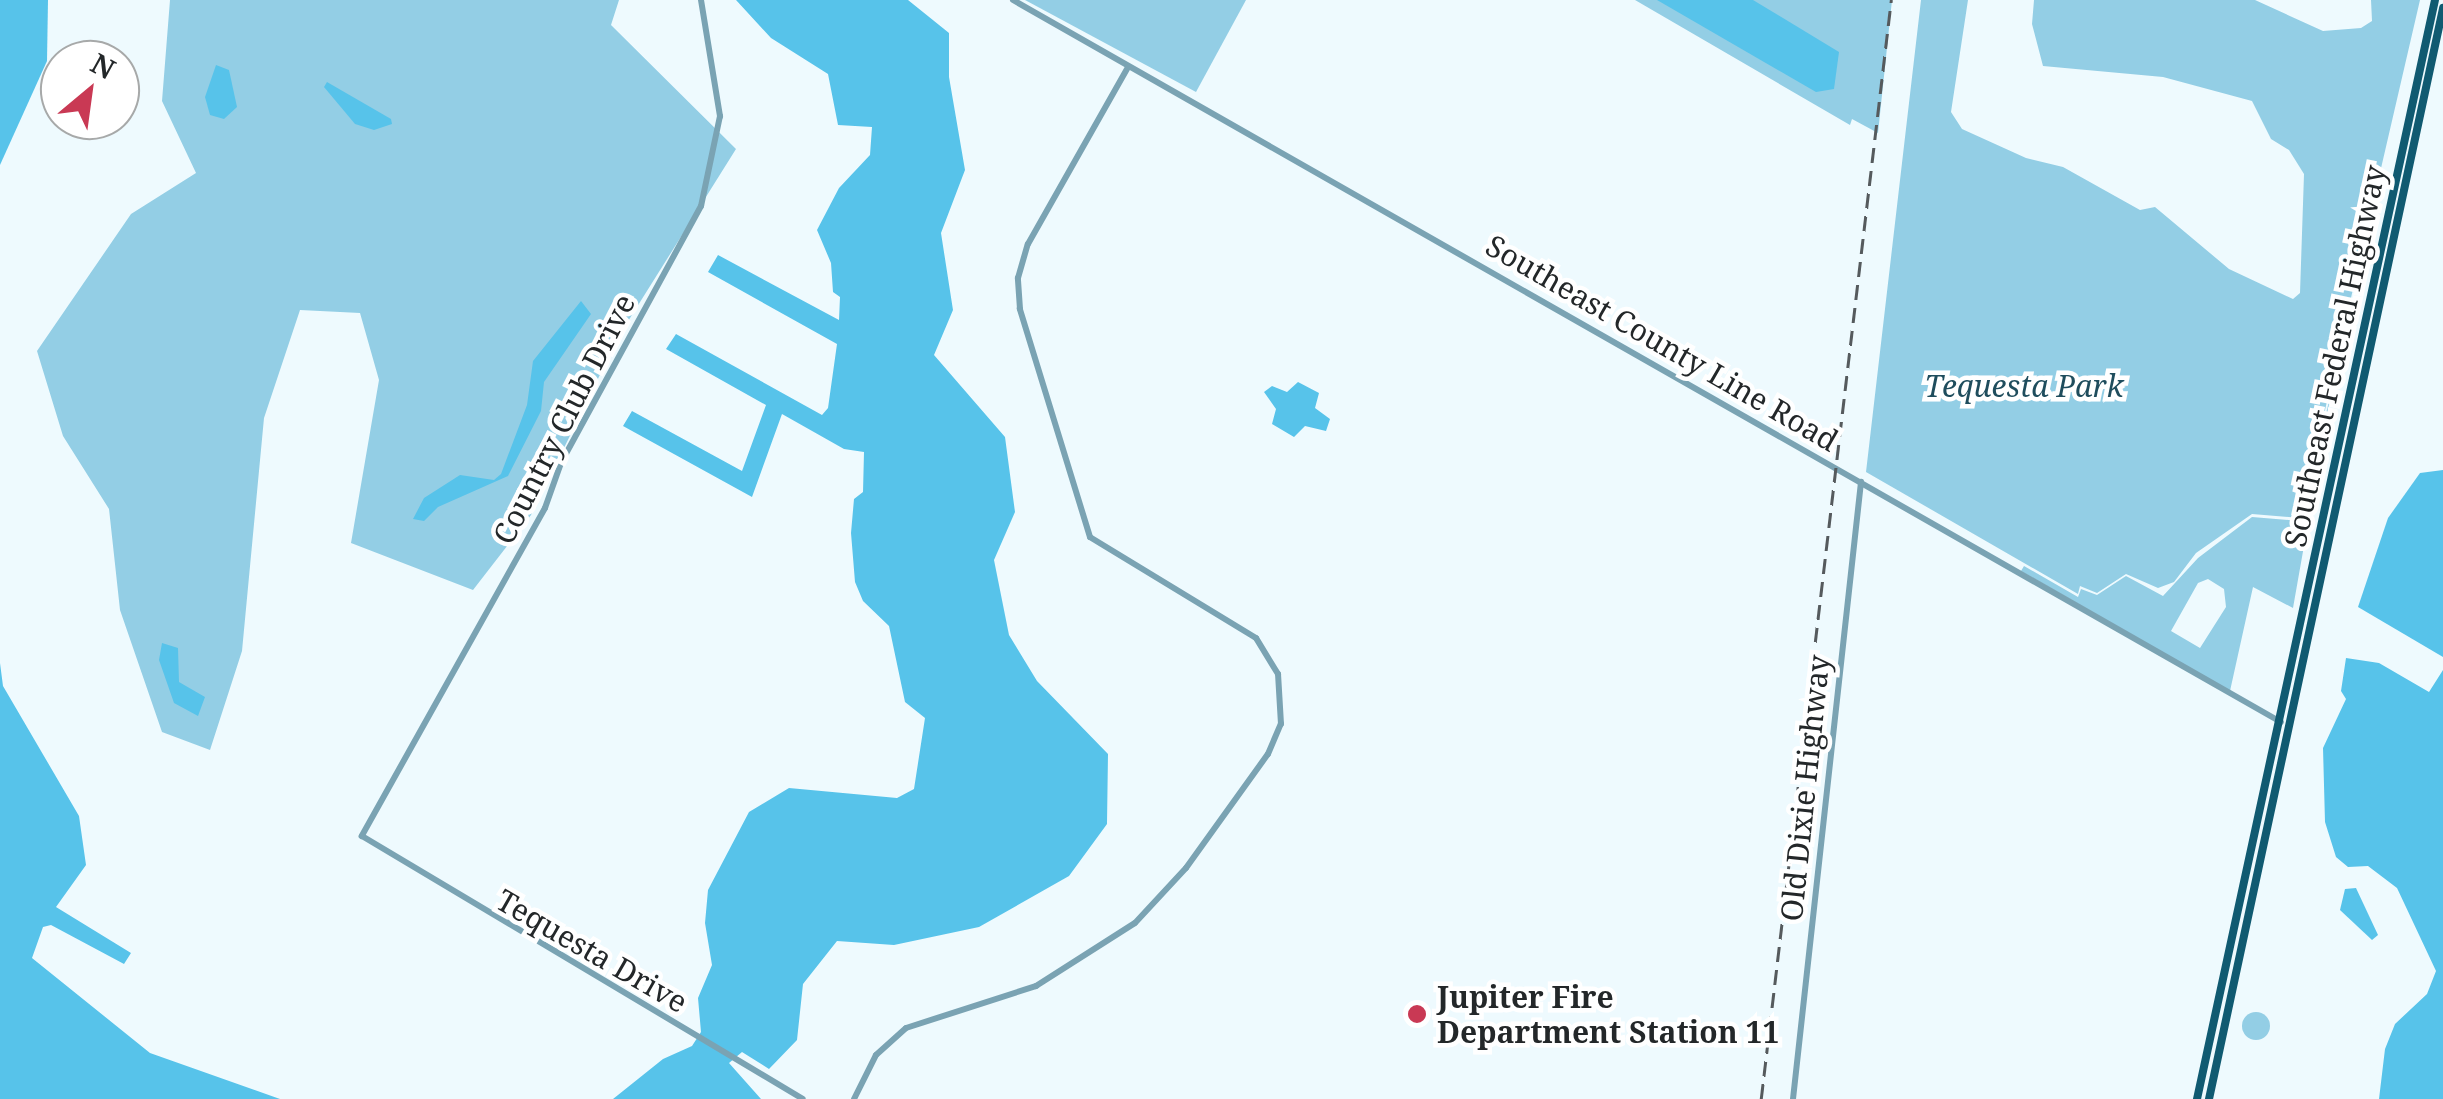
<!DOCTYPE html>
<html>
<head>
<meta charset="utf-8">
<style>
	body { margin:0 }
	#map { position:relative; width:2443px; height:1099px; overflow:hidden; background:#eefafe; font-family:"Noto Serif",serif }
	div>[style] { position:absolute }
	.green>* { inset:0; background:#93cee5 }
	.round { border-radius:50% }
	.water>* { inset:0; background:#57c3ea }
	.minor>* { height:6px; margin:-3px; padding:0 3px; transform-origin:3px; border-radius:3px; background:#7aa3b3 }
	.major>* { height:8px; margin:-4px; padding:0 4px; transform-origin:4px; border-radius:4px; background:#105a71 }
	.rail>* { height:2.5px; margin-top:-1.25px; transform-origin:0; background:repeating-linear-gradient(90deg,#555a5d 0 15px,transparent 0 23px) }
	.dots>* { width:28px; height:28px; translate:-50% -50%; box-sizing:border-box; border:5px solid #fff; border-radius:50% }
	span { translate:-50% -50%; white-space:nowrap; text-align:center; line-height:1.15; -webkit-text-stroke:9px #fff; paint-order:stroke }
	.street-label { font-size:30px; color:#232729 }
	.park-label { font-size:30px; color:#1f4d5d; font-style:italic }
	.poi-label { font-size:30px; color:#232729; font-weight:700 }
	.left { translate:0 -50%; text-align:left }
	.north { position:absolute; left:40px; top:40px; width:100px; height:100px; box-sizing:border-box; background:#fff; border:2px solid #a7a9a9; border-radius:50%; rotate:29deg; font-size:28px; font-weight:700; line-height:40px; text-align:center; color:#232729 }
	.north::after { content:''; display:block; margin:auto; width:35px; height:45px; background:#c93954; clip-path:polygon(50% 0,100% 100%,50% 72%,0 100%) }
</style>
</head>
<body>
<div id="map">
	<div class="green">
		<div style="clip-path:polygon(170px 0,619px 0,611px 25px,736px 149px,620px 334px,531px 515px,473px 590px,351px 543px,379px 380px,360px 313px,300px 310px,264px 418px,242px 651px,210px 750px,162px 732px,120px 610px,109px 509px,63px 436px,37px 351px,131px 214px,196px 173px,162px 101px)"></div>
		<div style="clip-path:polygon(1025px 0,1246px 0,1196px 92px)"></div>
		<div style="clip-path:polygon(1635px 0,1892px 0,1878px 133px,1852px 119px,1850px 125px)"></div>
		<div style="clip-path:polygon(1921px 0,1968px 0,1951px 112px,1962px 129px,2026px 158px,2063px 167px,2140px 210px,2155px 207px,2229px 269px,2293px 299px,2300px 293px,2304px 174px,2289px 150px,2271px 139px,2252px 101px,2163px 77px,2043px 66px,2032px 24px,2034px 0,2255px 0,2323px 31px,2361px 28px,2372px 21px,2371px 0,2420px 0,2300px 518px,2252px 514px,2196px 553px,2174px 582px,2158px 588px,2126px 574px,2097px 593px,2080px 586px,2078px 594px,1866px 472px)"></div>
		<div style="clip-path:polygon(evenodd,2331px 393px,2293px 608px,2253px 587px,2230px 691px,2021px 571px,2024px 566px,2078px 597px,2081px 589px,2097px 595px,2126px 576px,2163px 596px,2198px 558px,2252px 517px,2300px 521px,2331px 393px,2208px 579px,2224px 589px,2226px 607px,2200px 648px,2171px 631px,2198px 583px,2208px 579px)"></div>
		<div class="round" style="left:2242px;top:1012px;width:28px;height:28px"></div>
	</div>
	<div class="water">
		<div style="clip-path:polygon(0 0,48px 0,47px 61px,0 165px)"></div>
		<div style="clip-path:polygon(736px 0,908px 0,949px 33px,949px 77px,965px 170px,941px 233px,953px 310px,934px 355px,1005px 437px,1015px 512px,994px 560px,1009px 635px,1037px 681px,1108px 754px,1107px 824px,1069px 876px,979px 927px,894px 945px,837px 941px,803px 984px,797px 1040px,769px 1069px,742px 1052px,729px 1063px,761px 1099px,613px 1099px,663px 1059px,692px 1046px,701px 1032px,698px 998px,712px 965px,705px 923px,708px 890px,749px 812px,789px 788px,897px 798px,914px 789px,925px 718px,905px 702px,889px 626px,863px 601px,855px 582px,851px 533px,854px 499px,863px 492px,864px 452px,844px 449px,782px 414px,752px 497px,623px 426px,632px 411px,742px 471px,766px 405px,666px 349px,676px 334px,822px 415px,828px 408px,837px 344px,708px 272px,718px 255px,839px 320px,840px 297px,833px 292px,831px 263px,817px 230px,839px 188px,870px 155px,872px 127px,838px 125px,828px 74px,771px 38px)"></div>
		<div style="clip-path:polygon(1657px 0,1753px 0,1839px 52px,1834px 89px,1816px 92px)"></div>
		<div style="clip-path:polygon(216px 65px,229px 70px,237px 107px,224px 119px,210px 115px,205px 97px)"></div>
		<div style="clip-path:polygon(327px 82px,391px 119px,392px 124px,374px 130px,355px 124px,324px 87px)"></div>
		<div style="clip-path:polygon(581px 301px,591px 314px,544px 382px,541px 411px,508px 476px,438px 507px,424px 521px,413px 519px,424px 498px,460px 475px,494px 480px,501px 474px,527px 405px,533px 361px)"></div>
		<div style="clip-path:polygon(1298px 382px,1319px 393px,1315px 408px,1330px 419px,1326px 431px,1305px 426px,1294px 437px,1272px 424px,1276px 409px,1264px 392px,1272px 386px,1287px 392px)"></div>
		<div style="clip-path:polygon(2443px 470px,2443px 657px,2358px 607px,2388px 518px,2420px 473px)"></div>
		<div style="clip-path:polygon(162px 643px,178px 648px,179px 682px,205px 697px,198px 716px,174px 703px,159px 660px)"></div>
		<div style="clip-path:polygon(2346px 658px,2379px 663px,2429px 692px,2443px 670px,2443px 1099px,2379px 1099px,2385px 1049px,2395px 1024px,2427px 994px,2436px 971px,2397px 888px,2368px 866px,2348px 867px,2336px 857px,2325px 822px,2323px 748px,2346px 699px,2341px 691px)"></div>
		<div style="clip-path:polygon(0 663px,3px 686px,79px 816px,86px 865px,56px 907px,131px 953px,124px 964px,51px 925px,43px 927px,32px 958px,150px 1053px,280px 1099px,0 1099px)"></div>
		<div style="clip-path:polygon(2356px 888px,2378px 935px,2372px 940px,2340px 910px,2345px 889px)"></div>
	</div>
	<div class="minor">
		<div style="left:701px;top:0;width:118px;rotate:80.7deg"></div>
		<div style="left:720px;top:116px;width:92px;rotate:101.9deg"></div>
		<div style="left:701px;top:206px;width:293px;rotate:118.6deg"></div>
		<div style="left:561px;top:463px;width:48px;rotate:109.6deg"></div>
		<div style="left:545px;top:508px;width:376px;rotate:119.2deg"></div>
		<div style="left:362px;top:836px;width:513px;rotate:30.81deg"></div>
		<div style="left:1013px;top:0;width:1459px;rotate:29.66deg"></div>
		<div style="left:854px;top:1099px;width:49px;rotate:-63.4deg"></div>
		<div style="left:876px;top:1055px;width:40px;rotate:-42deg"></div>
		<div style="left:906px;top:1028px;width:137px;rotate:-17.9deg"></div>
		<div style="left:1036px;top:986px;width:117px;rotate:-32.5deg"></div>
		<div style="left:1135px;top:923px;width:75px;rotate:-47.2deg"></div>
		<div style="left:1186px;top:868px;width:140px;rotate:-54.3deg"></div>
		<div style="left:1268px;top:754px;width:33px;rotate:-67deg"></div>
		<div style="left:1281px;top:724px;width:50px;rotate:-93.4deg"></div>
		<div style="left:1278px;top:674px;width:42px;rotate:-121.4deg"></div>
		<div style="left:1256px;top:638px;width:194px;rotate:-148.7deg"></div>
		<div style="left:1090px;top:537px;width:239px;rotate:-107.1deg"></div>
		<div style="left:1020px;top:309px;width:31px;rotate:-94deg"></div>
		<div style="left:1018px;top:278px;width:35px;rotate:-74deg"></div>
		<div style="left:1028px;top:244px;width:203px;rotate:-60.5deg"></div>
		<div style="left:1793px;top:1099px;width:621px;rotate:-83.71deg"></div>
	</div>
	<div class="major">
		<div style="left:2197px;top:1099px;width:1124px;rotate:-77.78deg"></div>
		<div style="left:2209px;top:1099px;width:1116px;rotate:-77.89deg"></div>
	</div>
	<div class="rail">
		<div style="left:1761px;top:1099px;width:1107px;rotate:-83.25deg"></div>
	</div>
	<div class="dots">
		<div style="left:1417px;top:1014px;background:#c93954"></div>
	</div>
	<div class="street-label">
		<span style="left:1662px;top:343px;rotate:30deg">Southeast County Line Road</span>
		<span style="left:2335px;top:356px;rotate:-78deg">Southeast Federal Highway</span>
		<span style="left:564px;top:419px;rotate:-63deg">Country Club Drive</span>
		<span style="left:1805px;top:788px;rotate:-84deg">Old Dixie Highway</span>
		<span style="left:592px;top:951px;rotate:30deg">Tequesta Drive</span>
	</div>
	<div class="park-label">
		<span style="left:2024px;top:386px">Tequesta Park</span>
	</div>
	<div class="poi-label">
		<span class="left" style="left:1437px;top:1014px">Jupiter Fire<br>Department Station 11</span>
	</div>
	<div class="north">N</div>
</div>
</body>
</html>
